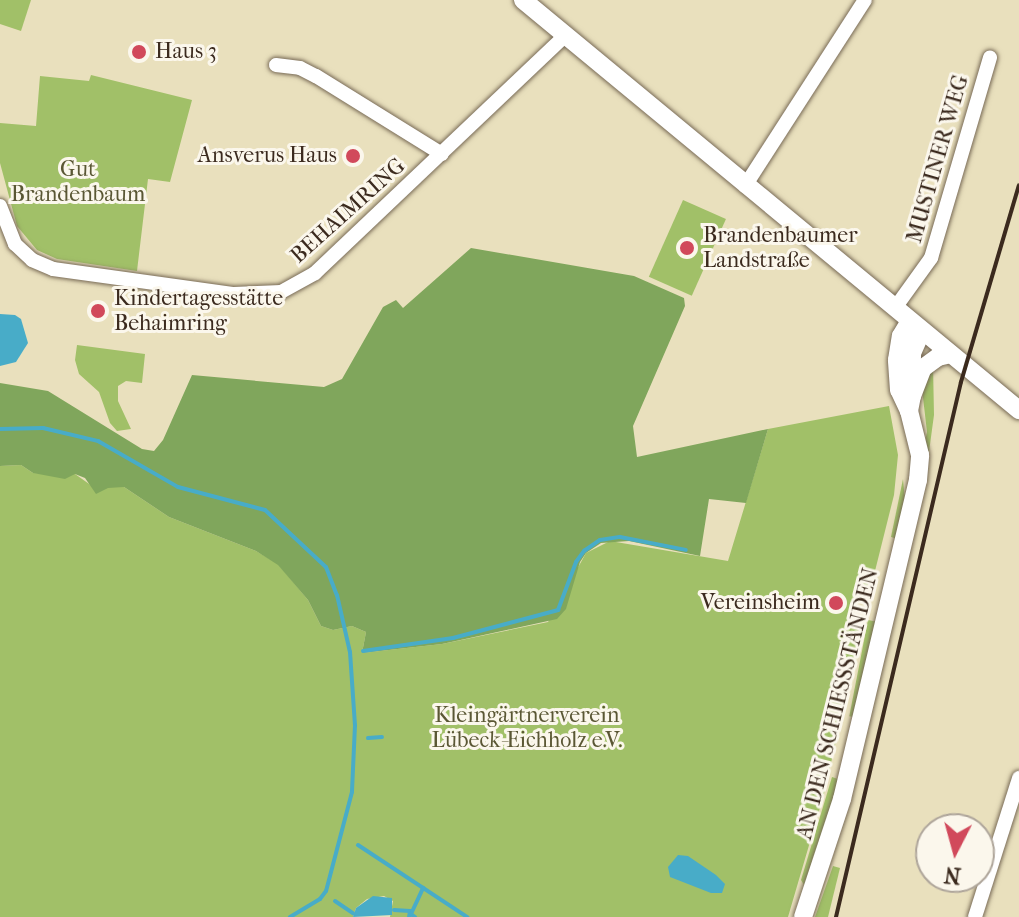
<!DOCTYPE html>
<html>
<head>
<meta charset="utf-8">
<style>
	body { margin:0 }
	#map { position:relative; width:1019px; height:917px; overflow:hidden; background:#e9e0bd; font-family:"IM FELL French Canon",serif }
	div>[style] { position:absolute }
	.green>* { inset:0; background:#a1c068; transform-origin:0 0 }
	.forest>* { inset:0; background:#80a65c }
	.water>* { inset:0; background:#48acc8 }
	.stream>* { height:4px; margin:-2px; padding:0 2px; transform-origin:2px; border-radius:2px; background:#48acc8 }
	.roads { filter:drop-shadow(0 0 2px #786a56) drop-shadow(0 0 2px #786a56) }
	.street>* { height:14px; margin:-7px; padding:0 7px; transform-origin:7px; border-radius:7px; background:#fff }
	.secondary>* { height:18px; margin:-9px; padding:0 9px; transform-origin:9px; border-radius:9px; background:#fff }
	.rail>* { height:4px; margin:-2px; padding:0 2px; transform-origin:2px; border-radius:2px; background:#3b2a1e }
	.dots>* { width:22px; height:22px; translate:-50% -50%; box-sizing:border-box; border:4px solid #fbf7ec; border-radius:50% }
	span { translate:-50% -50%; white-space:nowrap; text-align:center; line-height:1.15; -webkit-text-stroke:6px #fbf7ec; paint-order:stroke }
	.poi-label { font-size:22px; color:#3b2a1e }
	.left { translate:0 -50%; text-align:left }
	.right { translate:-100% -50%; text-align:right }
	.street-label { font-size:22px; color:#3b2a1e }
	.park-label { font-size:22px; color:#5a5734 }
	.north { position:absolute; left:915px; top:813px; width:80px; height:80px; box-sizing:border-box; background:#fbf7ec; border:2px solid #aea59a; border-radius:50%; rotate:186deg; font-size:22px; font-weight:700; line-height:32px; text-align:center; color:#3b2a1e }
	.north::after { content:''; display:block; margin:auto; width:28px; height:36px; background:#d1495b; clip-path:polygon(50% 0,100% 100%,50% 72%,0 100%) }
</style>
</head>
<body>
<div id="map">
	<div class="green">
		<div style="clip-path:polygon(0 0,31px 0,21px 31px,0 24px)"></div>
		<div style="clip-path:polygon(91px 75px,192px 100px,170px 182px,148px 179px,137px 271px,57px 259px,37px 250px,17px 226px,0 163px,0 123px,36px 126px,40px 76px,89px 81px)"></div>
		<div style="left:683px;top:200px;width:47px;height:84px;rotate:24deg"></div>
		<div style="clip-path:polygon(77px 345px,145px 354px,142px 383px,126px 381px,118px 386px,118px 401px,131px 429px,117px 431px,110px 423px,99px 392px,79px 374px,75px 360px)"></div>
		<div style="clip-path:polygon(933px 365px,934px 415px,928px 459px,923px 450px,927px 432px,922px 389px)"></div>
		<div style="clip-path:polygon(889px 406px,898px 455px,894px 495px,868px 599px,858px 597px,853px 621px,862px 623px,856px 653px,824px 794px,788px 917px,390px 917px,393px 901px,384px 896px,367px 899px,356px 908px,353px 917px,0 917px,0 466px,21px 465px,33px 473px,75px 474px,92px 486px,124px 487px,169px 517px,256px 551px,278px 564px,308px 600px,321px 626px,333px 630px,352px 626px,366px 632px,362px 653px,442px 644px,548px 622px,586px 553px,610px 541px,728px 561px,768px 429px)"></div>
		<div style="clip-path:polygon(903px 479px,905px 501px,898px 539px,891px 537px)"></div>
		<div style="left:868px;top:620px;width:10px;height:98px;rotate:11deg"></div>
		<div style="clip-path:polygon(832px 777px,841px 780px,809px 883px,804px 885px,801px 880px)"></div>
		<div style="clip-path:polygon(833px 866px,840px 868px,828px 917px,815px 917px)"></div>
	</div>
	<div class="forest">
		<div style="clip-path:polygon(471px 248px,634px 276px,684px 298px,685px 306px,633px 426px,637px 457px,768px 429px,746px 503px,709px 499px,700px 556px,629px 541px,601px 543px,586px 553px,580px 562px,566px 609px,557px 619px,442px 644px,362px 653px,366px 632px,352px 626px,333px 630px,321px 626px,308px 600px,278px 565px,256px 551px,169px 517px,124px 487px,108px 488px,96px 494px,85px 478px,75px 474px,65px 479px,33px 473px,21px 465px,0 466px,0 383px,48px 391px,142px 449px,154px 451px,163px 440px,192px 375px,324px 387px,342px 379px,383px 307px,396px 300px,403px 308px)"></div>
	</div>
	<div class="water">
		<div style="clip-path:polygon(0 314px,15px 315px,21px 319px,28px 343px,16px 362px,0 366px)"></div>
		<div style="clip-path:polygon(678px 855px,688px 856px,716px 875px,725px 884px,722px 893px,711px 893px,670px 877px,668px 867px)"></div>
		<div style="clip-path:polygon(373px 896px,392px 898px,392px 915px,353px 917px,356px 908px)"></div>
	</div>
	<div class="stream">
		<div style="left:0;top:429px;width:43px;rotate:-1.3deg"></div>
		<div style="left:43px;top:428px;width:57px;rotate:13.3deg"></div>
		<div style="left:98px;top:441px;width:92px;rotate:29.9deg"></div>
		<div style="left:178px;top:487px;width:90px;rotate:14.8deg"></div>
		<div style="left:265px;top:510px;width:83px;rotate:43.1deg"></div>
		<div style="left:326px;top:567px;width:30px;rotate:69deg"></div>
		<div style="left:337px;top:595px;width:58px;rotate:77.2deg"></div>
		<div style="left:350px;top:652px;width:73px;rotate:86.1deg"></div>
		<div style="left:355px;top:725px;width:67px;rotate:92.6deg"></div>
		<div style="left:352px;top:792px;width:102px;rotate:104.7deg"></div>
		<div style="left:326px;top:891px;width:10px;rotate:127deg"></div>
		<div style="left:320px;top:899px;width:35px;rotate:149deg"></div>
		<div style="left:363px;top:651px;width:91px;rotate:-8.2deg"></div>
		<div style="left:453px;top:638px;width:109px;rotate:-14.9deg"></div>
		<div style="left:558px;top:610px;width:51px;rotate:-69.4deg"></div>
		<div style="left:576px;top:562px;width:14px;rotate:-54deg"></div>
		<div style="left:584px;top:551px;width:19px;rotate:-35deg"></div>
		<div style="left:600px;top:540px;width:20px;rotate:-9deg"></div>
		<div style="left:620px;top:537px;width:67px;rotate:11.1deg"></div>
		<div style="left:368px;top:738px;width:14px;rotate:-4deg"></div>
		<div style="left:358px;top:845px;width:131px;rotate:33.4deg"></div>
		<div style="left:335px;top:901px;width:22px;rotate:34deg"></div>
		<div style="left:394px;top:910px;width:16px;rotate:4deg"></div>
		<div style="left:410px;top:911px;width:6px;rotate:99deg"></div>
		<div style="left:415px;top:917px;width:5px;rotate:-143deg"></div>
		<div style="left:411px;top:914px;width:29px;rotate:-65deg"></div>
	</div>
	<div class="roads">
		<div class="street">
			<div style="left:276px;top:65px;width:24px;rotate:7deg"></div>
			<div style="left:300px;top:68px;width:18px;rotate:27deg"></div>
			<div style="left:316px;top:76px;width:148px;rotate:31.8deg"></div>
			<div style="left:745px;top:186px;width:221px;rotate:-57.2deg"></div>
			<div style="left:0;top:206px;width:41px;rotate:68.5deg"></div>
			<div style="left:15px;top:244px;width:23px;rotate:43deg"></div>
			<div style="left:32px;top:260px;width:23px;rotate:23deg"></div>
			<div style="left:53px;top:269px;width:183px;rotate:7.9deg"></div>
			<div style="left:234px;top:294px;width:47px;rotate:-2.4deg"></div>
			<div style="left:281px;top:292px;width:39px;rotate:-29deg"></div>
			<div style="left:315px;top:273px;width:346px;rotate:-43.5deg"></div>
			<div style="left:895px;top:308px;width:62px;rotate:-54.2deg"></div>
			<div style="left:931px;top:258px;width:209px;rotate:-73.6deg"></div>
			<div style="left:975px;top:917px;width:146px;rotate:-72.4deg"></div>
		</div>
		<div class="secondary">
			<div style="left:523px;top:0;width:644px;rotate:39.58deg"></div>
			<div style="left:911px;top:385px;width:32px;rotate:-88deg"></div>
			<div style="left:912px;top:353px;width:24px;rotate:-66deg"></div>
			<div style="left:909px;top:411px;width:23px;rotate:-115deg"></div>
			<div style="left:899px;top:390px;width:30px;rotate:-94deg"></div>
			<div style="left:897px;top:360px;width:24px;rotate:-81deg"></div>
			<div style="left:901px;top:336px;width:17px;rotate:-59deg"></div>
			<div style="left:803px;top:917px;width:124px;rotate:-71.7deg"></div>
			<div style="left:842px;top:799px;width:328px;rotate:-76.6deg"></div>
			<div style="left:918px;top:480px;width:25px;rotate:-85deg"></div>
			<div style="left:920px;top:455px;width:45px;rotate:-104deg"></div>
			<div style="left:909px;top:411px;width:15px;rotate:-79deg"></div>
			<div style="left:912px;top:396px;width:30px;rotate:-69deg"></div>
			<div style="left:923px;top:368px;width:19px;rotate:-36deg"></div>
			<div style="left:938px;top:357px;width:13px;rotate:-13deg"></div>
		</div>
	</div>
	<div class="rail">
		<div style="left:836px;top:917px;width:549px;rotate:-76.85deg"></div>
		<div style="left:961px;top:382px;width:205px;rotate:-73.6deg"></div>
	</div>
	<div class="dots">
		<div style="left:139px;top:52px;background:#d1495b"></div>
		<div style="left:353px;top:156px;background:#d1495b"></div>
		<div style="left:687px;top:248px;background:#d1495b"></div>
		<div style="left:98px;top:311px;background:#d1495b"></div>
		<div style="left:836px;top:603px;background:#d1495b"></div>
	</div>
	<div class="poi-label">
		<span class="left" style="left:155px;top:52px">Haus 3</span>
		<span class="right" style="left:337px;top:156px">Ansverus Haus</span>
		<span class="left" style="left:703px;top:248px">Brandenbaumer<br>Landstraße</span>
		<span class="left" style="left:114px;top:311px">Kindertagesstätte<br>Behaimring</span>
		<span class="right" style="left:820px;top:603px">Vereinsheim</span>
	</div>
	<div class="street-label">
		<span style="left:938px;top:159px;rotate:-74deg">MUSTINER WEG</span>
		<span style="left:348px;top:211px;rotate:-42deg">BEHAIMRING</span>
		<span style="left:838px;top:704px;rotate:-76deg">AN DEN SCHIESSSTÄNDEN</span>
	</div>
	<div class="park-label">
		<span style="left:78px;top:182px">Gut<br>Brandenbaum</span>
		<span style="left:527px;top:728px">Kleingärtnerverein<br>Lübeck-Eichholz e.V.</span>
	</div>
	<div class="north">N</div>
</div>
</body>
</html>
